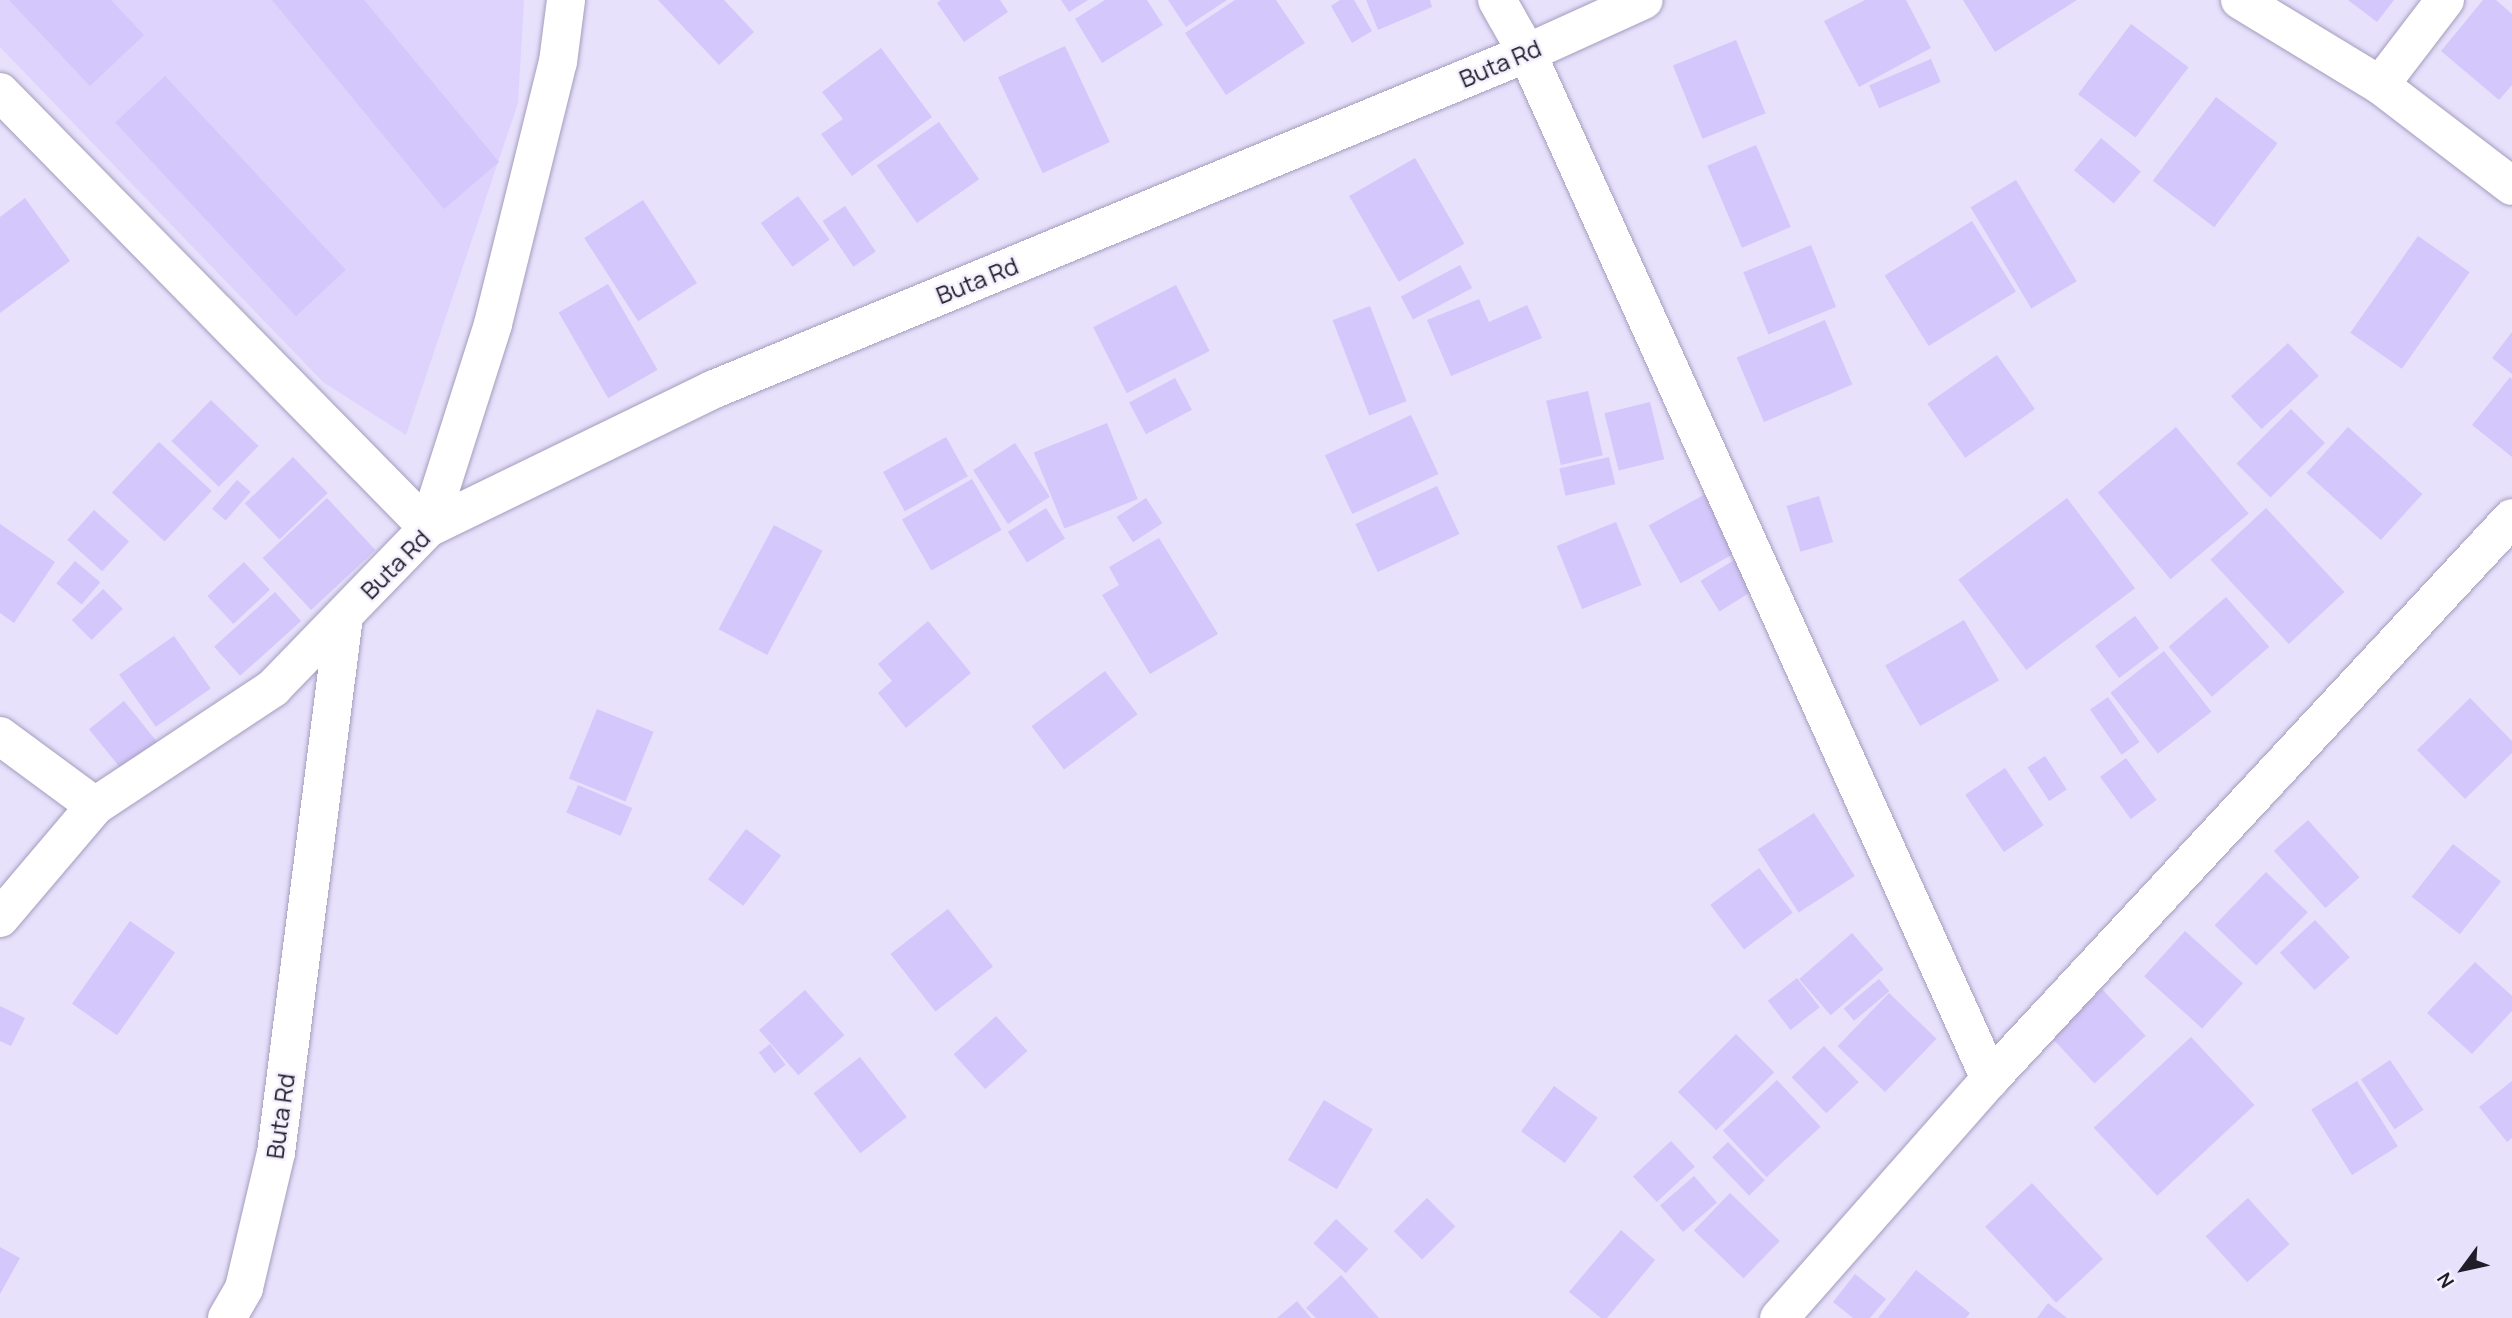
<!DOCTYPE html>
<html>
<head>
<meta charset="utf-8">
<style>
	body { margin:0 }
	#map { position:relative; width:2512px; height:1318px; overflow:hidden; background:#e7e1fc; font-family:Manrope,sans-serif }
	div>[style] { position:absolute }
	.built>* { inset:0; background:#ddd3fc }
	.building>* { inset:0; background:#d4c7fb; transform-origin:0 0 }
	.roads { filter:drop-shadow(0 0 2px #a49dbd) drop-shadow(0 0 2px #a49dbd) }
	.minor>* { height:38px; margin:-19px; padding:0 19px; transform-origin:19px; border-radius:19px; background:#fff }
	span { translate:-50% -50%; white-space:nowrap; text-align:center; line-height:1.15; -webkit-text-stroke:5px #f4f0fe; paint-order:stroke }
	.street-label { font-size:24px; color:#201d29 }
	.north { position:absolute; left:2428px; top:1234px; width:70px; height:70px; -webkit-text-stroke:5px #f4f0fe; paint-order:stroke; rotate:237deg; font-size:19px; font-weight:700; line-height:28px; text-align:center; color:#201d29 }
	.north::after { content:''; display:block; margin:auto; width:24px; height:32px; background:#201d29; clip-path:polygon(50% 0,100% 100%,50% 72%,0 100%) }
</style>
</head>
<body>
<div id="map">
	<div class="built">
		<div style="clip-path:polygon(0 0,524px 0,518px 103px,406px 435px,323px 382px,0 47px)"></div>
	</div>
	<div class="building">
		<div style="clip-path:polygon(9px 0,111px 0,144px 35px,90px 86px)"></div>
		<div style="clip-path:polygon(272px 0,364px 0,499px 162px,444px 209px)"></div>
		<div style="clip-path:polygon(658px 0,724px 0,754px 32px,719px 65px)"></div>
		<div style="clip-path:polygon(941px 0,1000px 0,1008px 12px,964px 42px,937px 3px)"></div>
		<div style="clip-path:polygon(1061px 0,1088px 0,1069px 12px)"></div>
		<div style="clip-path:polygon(1105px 0,1147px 0,1163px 25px,1102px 63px,1075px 19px)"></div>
		<div style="clip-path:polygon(1168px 0,1227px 0,1186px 27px)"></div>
		<div style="clip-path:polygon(1235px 0,1276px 0,1305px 43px,1226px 95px,1185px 33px)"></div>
		<div style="clip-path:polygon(1340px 0,1354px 0,1372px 31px,1352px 43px,1331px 6px)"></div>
		<div style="clip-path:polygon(1366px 0,1430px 0,1432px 7px,1378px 30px)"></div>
		<div style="clip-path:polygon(1865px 0,1906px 0,1931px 48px,1859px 87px,1824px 21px)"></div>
		<div style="clip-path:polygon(1963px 0,2077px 0,1995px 52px)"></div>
		<div style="clip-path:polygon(2348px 0,2394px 0,2377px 22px)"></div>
		<div style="clip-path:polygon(2483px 0,2496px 0,2512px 14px,2512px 85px,2499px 100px,2441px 51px)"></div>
		<div style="left:2131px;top:24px;width:72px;height:88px;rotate:37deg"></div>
		<div style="left:1736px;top:40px;width:79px;height:68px;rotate:68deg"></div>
		<div style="left:1065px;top:46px;width:106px;height:74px;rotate:65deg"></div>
		<div style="clip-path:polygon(881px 48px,932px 117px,852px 176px,821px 134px,843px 119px,822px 92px)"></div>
		<div style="left:1931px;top:59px;width:25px;height:67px;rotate:67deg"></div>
		<div style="left:165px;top:76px;width:265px;height:68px;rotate:47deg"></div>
		<div style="left:2216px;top:97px;width:77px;height:105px;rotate:37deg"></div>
		<div style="left:939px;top:122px;width:70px;height:76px;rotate:55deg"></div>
		<div style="left:2101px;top:138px;width:52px;height:42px;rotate:40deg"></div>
		<div style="left:1756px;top:145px;width:89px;height:53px;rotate:67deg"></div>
		<div style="left:1415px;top:158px;width:99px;height:76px;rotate:60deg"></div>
		<div style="left:2016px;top:180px;width:118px;height:53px;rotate:59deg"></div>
		<div style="left:798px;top:196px;width:54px;height:46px;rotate:54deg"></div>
		<div style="clip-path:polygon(25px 198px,70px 261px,0 313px,0 217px)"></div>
		<div style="left:643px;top:200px;width:99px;height:70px;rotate:57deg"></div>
		<div style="left:845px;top:206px;width:55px;height:27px;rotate:56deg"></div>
		<div style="left:1972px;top:221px;width:83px;height:103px;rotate:58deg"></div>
		<div style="left:2418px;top:236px;width:63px;height:118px;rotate:35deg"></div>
		<div style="left:1811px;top:245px;width:67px;height:73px;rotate:68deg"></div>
		<div style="left:1460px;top:265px;width:26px;height:67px;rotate:62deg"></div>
		<div style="left:608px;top:284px;width:99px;height:57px;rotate:60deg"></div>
		<div style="left:1176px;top:285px;width:74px;height:93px;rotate:63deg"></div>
		<div style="clip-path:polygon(1479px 299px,1489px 322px,1527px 305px,1542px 338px,1451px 376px,1427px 320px)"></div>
		<div style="left:1370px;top:306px;width:102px;height:40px;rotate:69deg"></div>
		<div style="left:1825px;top:320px;width:70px;height:96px;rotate:67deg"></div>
		<div style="clip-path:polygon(2512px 332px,2512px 374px,2492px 358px)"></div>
		<div style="left:2288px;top:343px;width:45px;height:78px;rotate:47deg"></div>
		<div style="left:1997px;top:355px;width:66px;height:85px;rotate:55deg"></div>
		<div style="clip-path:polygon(2510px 377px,2512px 379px,2512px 457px,2472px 425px)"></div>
		<div style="left:1175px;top:378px;width:36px;height:52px;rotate:62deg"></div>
		<div style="left:1588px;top:391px;width:66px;height:43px;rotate:77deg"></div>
		<div style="left:211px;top:400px;width:66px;height:57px;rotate:44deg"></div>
		<div style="left:1650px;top:402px;width:59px;height:47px;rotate:76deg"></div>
		<div style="left:2291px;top:409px;width:48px;height:77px;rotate:45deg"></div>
		<div style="left:1411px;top:415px;width:65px;height:95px;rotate:65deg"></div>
		<div style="left:1107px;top:423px;width:82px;height:79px;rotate:68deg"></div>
		<div style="left:2176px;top:427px;width:113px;height:102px;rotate:50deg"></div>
		<div style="left:2348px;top:427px;width:100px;height:62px;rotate:42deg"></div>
		<div style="left:946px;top:437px;width:45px;height:72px;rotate:61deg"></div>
		<div style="left:159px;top:442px;width:72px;height:69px;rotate:43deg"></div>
		<div style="left:1015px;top:443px;width:64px;height:50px;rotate:57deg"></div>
		<div style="left:293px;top:457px;width:50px;height:67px;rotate:46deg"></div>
		<div style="left:1609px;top:457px;width:28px;height:51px;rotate:77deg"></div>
		<div style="left:972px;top:479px;width:59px;height:81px;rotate:60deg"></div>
		<div style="left:237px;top:480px;width:18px;height:38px;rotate:41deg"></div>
		<div style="left:1437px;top:486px;width:53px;height:90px;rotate:65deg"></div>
		<div style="left:1709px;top:492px;width:66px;height:69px;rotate:61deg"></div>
		<div style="left:1819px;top:496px;width:48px;height:34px;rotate:73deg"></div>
		<div style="left:327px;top:498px;width:71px;height:88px;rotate:47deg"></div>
		<div style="left:1146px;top:498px;width:30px;height:35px;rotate:57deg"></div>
		<div style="left:2067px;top:498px;width:113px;height:136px;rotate:53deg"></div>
		<div style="left:1046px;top:508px;width:36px;height:45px;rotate:58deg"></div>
		<div style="left:2266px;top:508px;width:115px;height:76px;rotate:47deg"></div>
		<div style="left:94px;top:510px;width:47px;height:40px;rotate:42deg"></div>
		<div style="left:1616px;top:522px;width:68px;height:64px;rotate:68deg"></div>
		<div style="clip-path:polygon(0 524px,55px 562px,14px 623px,0 613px)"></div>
		<div style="left:774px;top:525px;width:55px;height:118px;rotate:28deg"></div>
		<div style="clip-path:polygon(1159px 538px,1218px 634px,1150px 674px,1102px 595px,1119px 585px,1109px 567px)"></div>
		<div style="left:1742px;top:555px;width:36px;height:49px;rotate:58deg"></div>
		<div style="left:75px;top:561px;width:33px;height:29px;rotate:40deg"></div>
		<div style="left:244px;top:562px;width:38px;height:50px;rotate:47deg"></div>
		<div style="left:103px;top:589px;width:28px;height:44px;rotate:45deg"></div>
		<div style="left:275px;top:592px;width:39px;height:82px;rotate:48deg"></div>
		<div style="left:2226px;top:597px;width:66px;height:76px;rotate:49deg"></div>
		<div style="left:2135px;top:616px;width:40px;height:50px;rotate:53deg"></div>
		<div style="left:1964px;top:620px;width:70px;height:91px;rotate:60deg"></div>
		<div style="clip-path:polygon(928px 621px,971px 673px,906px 728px,878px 693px,892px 681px,878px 664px)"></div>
		<div style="left:174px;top:636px;width:64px;height:67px;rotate:55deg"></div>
		<div style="left:2164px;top:651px;width:77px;height:68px;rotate:52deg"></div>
		<div style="left:1105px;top:671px;width:54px;height:92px;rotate:53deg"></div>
		<div style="left:2108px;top:697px;width:55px;height:22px;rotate:55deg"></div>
		<div style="clip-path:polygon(2470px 698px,2512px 741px,2512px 753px,2465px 799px,2417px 750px)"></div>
		<div style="left:124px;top:701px;width:53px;height:45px;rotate:51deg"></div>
		<div style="left:597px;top:709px;width:61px;height:75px;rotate:22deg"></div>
		<div style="left:2045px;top:756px;width:40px;height:21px;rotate:57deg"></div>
		<div style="left:2126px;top:758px;width:52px;height:32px;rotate:54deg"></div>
		<div style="left:2005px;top:768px;width:69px;height:48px;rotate:56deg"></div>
		<div style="left:578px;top:785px;width:59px;height:30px;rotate:23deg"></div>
		<div style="left:1814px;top:813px;width:75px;height:67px;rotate:57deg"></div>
		<div style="left:2308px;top:820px;width:77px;height:46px;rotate:48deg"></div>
		<div style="left:746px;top:829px;width:44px;height:63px;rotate:37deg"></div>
		<div style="left:2453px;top:844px;width:61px;height:67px;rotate:38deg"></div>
		<div style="left:1759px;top:868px;width:56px;height:61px;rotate:53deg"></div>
		<div style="left:2266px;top:872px;width:58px;height:74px;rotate:44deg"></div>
		<div style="left:948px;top:909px;width:73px;height:73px;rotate:52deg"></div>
		<div style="left:2315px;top:920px;width:51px;height:48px;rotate:47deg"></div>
		<div style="left:130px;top:921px;width:55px;height:101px;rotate:35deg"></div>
		<div style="left:2185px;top:931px;width:78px;height:61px;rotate:42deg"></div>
		<div style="left:1852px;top:933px;width:48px;height:70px;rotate:49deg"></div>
		<div style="clip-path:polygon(2475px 962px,2512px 996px,2512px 1011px,2472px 1054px,2427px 1013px)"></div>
		<div style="left:1797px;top:978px;width:37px;height:37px;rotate:52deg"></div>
		<div style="left:1879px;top:979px;width:16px;height:46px;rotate:50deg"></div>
		<div style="left:2102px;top:989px;width:64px;height:70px;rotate:47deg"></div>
		<div style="left:805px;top:990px;width:60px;height:61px;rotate:49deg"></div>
		<div style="left:1889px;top:993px;width:66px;height:74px;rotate:44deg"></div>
		<div style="clip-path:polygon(0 1006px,25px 1018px,11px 1046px,0 1041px)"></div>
		<div style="left:996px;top:1016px;width:47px;height:57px;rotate:48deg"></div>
		<div style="left:1736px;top:1034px;width:54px;height:82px;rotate:45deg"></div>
		<div style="left:2191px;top:1037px;width:93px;height:133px;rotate:47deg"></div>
		<div style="left:770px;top:1044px;width:26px;height:14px;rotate:53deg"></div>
		<div style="left:1824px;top:1046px;width:50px;height:45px;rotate:46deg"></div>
		<div style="left:860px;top:1057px;width:76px;height:59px;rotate:52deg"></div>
		<div style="left:2390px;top:1060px;width:60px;height:35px;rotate:56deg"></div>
		<div style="left:1777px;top:1080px;width:64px;height:74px;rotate:47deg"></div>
		<div style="left:2357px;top:1081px;width:77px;height:54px;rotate:58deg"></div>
		<div style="clip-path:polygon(2512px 1081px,2512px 1138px,2507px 1142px,2479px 1107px)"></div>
		<div style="left:1554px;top:1086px;width:54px;height:56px;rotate:36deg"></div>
		<div style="left:1324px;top:1100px;width:57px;height:70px;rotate:31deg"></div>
		<div style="left:1671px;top:1141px;width:35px;height:52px;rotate:47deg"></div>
		<div style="left:1728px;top:1142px;width:53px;height:22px;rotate:46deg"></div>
		<div style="left:1694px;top:1176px;width:35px;height:45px;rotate:49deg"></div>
		<div style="left:2032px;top:1183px;width:104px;height:64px;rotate:47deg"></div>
		<div style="left:1730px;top:1193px;width:69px;height:52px;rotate:44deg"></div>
		<div style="left:1427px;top:1198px;width:40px;height:47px;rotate:45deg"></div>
		<div style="left:2248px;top:1198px;width:62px;height:57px;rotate:48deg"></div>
		<div style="left:1336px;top:1219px;width:44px;height:33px;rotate:43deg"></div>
		<div style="clip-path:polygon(1621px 1230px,1655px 1260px,1607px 1318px,1601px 1318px,1569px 1292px)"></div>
		<div style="clip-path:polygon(0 1247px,20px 1258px,0 1294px)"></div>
		<div style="clip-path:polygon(1916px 1270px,1970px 1313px,1966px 1318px,1878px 1318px)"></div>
		<div style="clip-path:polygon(1855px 1274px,1886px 1299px,1870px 1318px,1853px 1318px,1833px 1302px)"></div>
		<div style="clip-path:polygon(1341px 1275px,1379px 1318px,1316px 1318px,1306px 1308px)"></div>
		<div style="clip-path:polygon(1297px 1301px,1311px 1318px,1277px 1318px)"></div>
		<div style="clip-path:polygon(2048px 1303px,2067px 1318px,2037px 1318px)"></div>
	</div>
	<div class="roads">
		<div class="minor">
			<div style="left:1497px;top:0;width:61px;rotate:60.5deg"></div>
			<div style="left:1527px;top:53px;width:1126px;rotate:65.71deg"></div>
			<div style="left:1990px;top:1079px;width:319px;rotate:131.4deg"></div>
			<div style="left:2240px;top:0;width:164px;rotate:31.3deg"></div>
			<div style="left:2380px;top:85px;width:166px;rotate:37.4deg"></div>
			<div style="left:2380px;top:85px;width:107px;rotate:-52.6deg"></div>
			<div style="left:0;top:92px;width:611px;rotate:45.53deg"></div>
			<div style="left:428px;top:528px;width:214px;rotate:-72.3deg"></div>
			<div style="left:493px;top:324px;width:270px;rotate:-76.1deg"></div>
			<div style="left:558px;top:62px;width:63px;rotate:-82.6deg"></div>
			<div style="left:0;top:736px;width:118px;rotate:36.4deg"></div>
			<div style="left:0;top:918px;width:147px;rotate:-49.7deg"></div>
			<div style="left:95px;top:806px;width:214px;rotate:-33.5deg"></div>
			<div style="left:273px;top:688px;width:223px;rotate:-45.9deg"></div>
			<div style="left:428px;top:528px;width:316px;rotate:-25.9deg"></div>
			<div style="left:712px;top:390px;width:882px;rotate:-22.46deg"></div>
			<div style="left:1527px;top:53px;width:128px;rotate:-24.4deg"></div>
			<div style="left:1990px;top:1079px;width:766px;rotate:-47.06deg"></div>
			<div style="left:227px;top:1318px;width:34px;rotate:-60deg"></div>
			<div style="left:244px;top:1288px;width:139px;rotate:-76.7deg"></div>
			<div style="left:276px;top:1153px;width:541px;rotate:-82.78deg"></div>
		</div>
	</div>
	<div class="street-label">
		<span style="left:1500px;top:63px;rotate:-23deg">Buta Rd</span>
		<span style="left:977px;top:280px;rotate:-22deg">Buta Rd</span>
		<span style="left:395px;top:564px;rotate:-45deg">Buta Rd</span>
		<span style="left:280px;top:1116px;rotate:-82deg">Buta Rd</span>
	</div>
	<div class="north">N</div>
</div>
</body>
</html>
